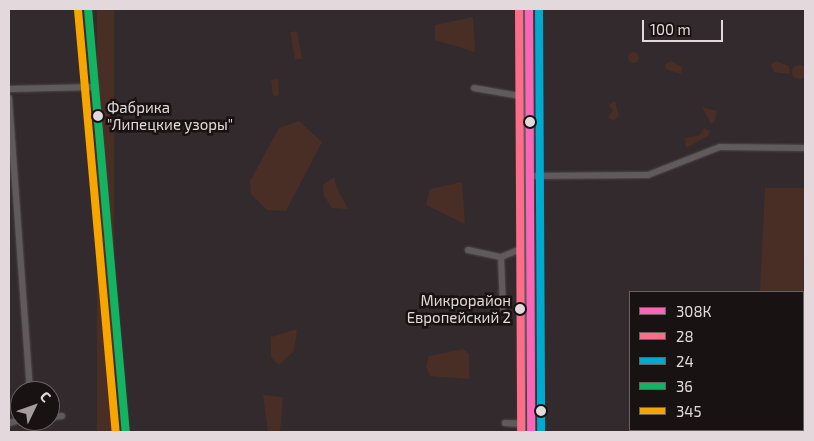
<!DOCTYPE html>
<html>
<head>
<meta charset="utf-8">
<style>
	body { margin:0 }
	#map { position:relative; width:814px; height:441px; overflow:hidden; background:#322a2c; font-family:"Exo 2",sans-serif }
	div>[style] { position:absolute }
	.green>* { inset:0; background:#492e26; transform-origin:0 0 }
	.round { border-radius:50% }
	.roads { filter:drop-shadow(0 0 1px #4e4749) drop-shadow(0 0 1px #4e4749) }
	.minor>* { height:6px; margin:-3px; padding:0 3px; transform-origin:3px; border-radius:3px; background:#615a5c }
	.tertiary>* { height:8px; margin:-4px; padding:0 4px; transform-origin:4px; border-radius:4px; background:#615a5c }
	.secondary>* { height:9px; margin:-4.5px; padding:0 4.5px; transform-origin:4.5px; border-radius:4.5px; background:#615a5c }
	.bus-1>* { height:8px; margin:-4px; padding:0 4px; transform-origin:4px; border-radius:4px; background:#fa66b7 }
	.bus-2>* { height:8px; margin:-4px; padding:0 4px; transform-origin:4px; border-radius:4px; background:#fb6d88 }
	.bus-3>* { height:8px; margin:-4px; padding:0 4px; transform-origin:4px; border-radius:4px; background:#00a9ce }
	.bus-4>* { height:8px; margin:-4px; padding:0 4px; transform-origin:4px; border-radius:4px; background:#13b361 }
	.bus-5>* { height:8px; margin:-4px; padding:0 4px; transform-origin:4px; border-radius:4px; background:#f7a600 }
	.dots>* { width:14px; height:14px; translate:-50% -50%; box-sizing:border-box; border:2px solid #181213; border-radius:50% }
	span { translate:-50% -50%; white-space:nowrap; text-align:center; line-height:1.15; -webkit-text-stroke:5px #181213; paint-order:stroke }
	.bus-label { font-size:15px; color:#e3d9dc }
	.left { translate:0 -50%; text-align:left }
	.right { translate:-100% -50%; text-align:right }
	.frame { position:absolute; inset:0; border:10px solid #e3d9dc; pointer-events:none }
	.legend { position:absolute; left:629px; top:291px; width:175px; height:140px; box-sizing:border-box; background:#181213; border:1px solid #696263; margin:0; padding:6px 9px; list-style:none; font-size:15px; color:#e3d9dc }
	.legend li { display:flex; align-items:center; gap:10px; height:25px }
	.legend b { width:25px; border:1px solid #696263 }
	.north { position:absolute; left:10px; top:381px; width:50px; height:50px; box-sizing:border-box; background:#181213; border:1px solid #696263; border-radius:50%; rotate:48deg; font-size:14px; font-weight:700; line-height:20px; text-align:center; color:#e3d9dc }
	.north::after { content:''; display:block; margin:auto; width:18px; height:22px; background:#a59c9e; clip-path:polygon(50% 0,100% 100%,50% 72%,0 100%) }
	.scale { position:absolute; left:642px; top:20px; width:81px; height:22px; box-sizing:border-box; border:2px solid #e3d9dc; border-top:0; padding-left:6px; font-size:15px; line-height:18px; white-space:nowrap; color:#e3d9dc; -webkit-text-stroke:4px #181213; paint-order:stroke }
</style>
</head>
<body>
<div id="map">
	<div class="green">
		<div style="left:97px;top:9px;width:17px;height:425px"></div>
		<div style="clip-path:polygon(473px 17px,475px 52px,435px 40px,435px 25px)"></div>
		<div style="left:297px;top:31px;width:28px;height:7px;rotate:80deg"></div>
		<div class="round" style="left:627.5px;top:51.5px;width:11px;height:11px"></div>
		<div style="clip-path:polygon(671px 61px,682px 67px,681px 74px,666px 69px,665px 64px)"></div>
		<div style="clip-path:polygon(776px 61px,789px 66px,790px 74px,774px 72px,771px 65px)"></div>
		<div class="round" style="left:792px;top:65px;width:14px;height:14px"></div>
		<div style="clip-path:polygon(278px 79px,279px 95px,273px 97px,271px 80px)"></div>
		<div style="clip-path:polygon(615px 101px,619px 116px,613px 121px,608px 117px,613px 110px,609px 105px)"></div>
		<div style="clip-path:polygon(702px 107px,717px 111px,714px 122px,711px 124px)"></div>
		<div style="clip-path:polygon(299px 121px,322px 142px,286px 211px,267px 210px,251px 194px,250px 181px,279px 128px)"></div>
		<div style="clip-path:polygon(704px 128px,710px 131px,708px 136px,686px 148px,685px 138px,700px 135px)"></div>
		<div style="clip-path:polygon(334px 177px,336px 186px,348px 209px,332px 208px,324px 196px,323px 185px)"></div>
		<div style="clip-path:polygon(462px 182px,465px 224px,426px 205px,430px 189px)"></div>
		<div style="clip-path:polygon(765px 188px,805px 188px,803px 322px,803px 292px,760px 292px)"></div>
		<div style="clip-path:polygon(297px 329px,294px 351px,279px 365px,271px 357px,271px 337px)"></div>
		<div style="clip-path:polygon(463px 349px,469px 354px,469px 379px,430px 376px,426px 366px,429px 356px)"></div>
		<div style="clip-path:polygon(263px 395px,283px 397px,280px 432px,268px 432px)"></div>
	</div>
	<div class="roads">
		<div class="minor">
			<div style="left:88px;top:9px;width:425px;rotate:84.9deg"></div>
			<div style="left:474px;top:88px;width:47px;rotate:9.9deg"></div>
			<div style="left:9px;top:89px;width:87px;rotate:-1.3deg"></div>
			<div style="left:9px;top:98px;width:294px;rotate:85.9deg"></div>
			<div style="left:529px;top:176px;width:119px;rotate:-0.5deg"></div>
			<div style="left:648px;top:175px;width:77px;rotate:-21.3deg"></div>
			<div style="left:720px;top:147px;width:85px;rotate:0.7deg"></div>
			<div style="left:468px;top:250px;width:34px;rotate:12deg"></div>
			<div style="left:501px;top:257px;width:22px;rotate:-22deg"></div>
			<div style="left:501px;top:257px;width:52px;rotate:87.8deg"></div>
			<div style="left:50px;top:417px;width:12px;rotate:-5deg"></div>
			<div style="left:9px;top:423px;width:11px;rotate:-15deg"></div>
			<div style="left:505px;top:423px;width:17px;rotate:3deg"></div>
			<div style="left:723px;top:432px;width:4px;rotate:-27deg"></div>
		</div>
		<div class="tertiary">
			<div style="left:522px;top:9px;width:423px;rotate:90deg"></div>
			<div style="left:529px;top:9px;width:423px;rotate:89.7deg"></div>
		</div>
		<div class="secondary">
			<div style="left:803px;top:351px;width:3px;rotate:-45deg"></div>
			<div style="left:803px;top:361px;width:2px;rotate:-27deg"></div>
			<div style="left:679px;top:432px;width:4px;rotate:-27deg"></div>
			<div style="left:694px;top:432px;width:4px;rotate:-27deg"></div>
		</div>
	</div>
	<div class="bus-1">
		<div style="left:529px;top:9px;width:423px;rotate:89.7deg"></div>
	</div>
	<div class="bus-2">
		<div style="left:519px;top:9px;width:423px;rotate:89.7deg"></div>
	</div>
	<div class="bus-3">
		<div style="left:539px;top:9px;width:423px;rotate:89.7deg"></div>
	</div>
	<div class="bus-4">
		<div style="left:88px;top:9px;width:425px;rotate:84.9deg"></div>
	</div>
	<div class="bus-5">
		<div style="left:78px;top:10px;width:424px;rotate:84.9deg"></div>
	</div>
	<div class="dots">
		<div style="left:98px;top:116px;background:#e3d9dc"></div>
		<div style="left:530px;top:122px;background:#e3d9dc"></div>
		<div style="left:520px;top:309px;background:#e3d9dc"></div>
		<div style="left:541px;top:411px;background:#e3d9dc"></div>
	</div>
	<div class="bus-label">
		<span class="left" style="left:107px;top:116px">Фабрика<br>"Липецкие узоры"</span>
		<span class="right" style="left:511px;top:309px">Микрорайон<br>Европейский 2</span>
	</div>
	<div class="frame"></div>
	<ul class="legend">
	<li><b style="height:6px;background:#fa66b7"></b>308К</li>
	<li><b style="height:6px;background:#fb6d88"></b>28</li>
	<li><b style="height:6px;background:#00a9ce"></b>24</li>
	<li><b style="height:6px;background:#13b361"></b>36</li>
	<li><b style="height:6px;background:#f7a600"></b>345</li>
	</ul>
	<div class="north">С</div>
	<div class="scale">100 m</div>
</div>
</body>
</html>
